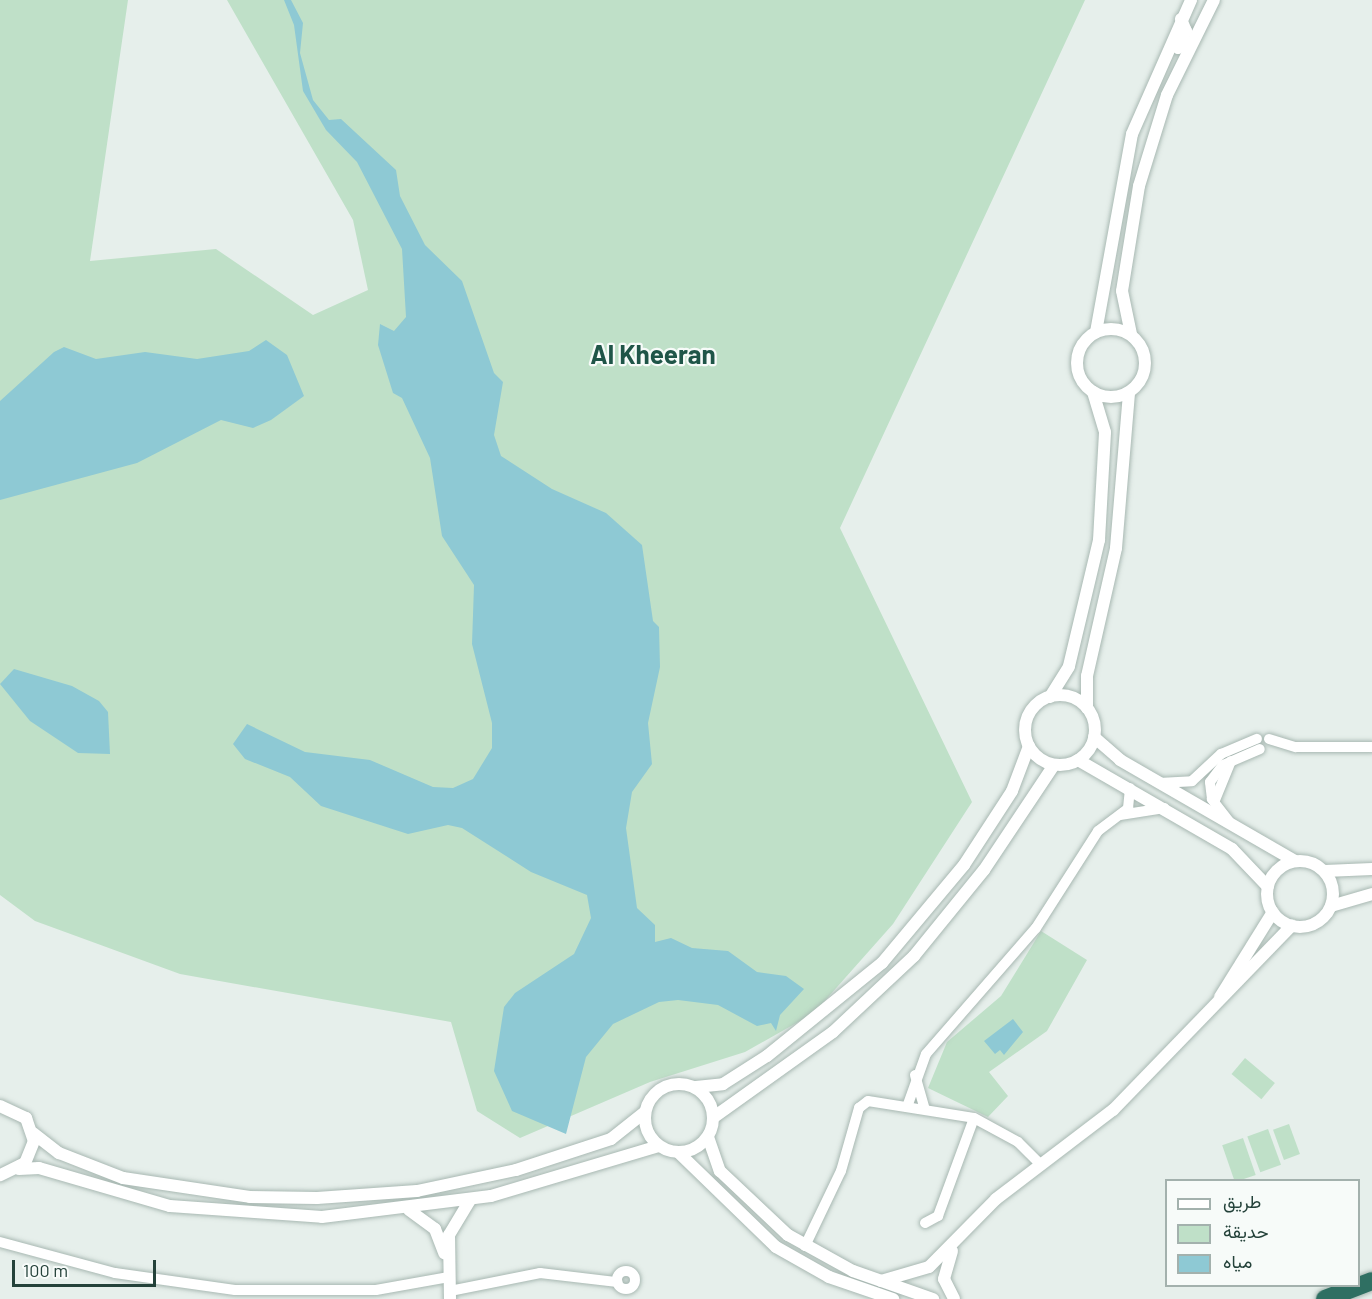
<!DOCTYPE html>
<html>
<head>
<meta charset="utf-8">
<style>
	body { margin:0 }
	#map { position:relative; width:1372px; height:1299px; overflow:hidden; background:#e6efeb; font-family:Barlow,Vazirmatn,sans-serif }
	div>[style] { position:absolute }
	.green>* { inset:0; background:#bfe0c8; transform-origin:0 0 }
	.water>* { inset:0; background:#8ec9d4 }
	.roads { filter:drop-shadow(0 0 2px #a8b8b2) drop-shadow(0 0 2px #a8b8b2) }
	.minor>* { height:10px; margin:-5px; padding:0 5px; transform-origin:5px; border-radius:5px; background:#fff }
	.minor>.ring { margin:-5px; padding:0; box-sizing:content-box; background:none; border:10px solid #fff; border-radius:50% }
	.tertiary>* { height:12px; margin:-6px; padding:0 6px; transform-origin:6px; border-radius:6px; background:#fff }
	.tertiary>.ring { margin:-6px; padding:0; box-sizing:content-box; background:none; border:12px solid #fff; border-radius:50% }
	.motorway>* { height:18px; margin:-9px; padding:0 9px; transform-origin:9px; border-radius:9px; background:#2f6f62 }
	span { translate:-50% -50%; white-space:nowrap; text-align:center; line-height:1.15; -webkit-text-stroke:4.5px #f7fbf9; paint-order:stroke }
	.district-label { font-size:26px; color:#1f5548; font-weight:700 }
	.legend { position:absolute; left:1165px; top:1179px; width:195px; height:108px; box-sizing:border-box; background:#f7fbf9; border:2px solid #a3b1ad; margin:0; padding:8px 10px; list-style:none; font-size:18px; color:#24423a }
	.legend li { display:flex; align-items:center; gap:12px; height:30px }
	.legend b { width:30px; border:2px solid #a3b1ad }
	.scale { position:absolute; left:12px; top:1260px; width:144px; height:27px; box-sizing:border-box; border:3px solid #24423a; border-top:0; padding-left:8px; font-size:18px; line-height:21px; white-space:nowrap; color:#24423a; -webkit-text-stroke:4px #f7fbf9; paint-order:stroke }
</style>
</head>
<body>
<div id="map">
	<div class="green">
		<div style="clip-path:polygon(0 0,128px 0,90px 261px,216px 249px,313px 315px,368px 290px,353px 220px,227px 0,1085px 0,840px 528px,972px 802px,893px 924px,814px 1013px,745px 1052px,650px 1082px,520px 1138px,477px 1111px,451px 1022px,180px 974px,35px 921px,0 895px)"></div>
		<div style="clip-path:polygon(1041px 931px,1087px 960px,1047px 1031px,989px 1072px,1008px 1096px,988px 1117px,928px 1088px,947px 1042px,1001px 996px)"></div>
		<div style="left:1245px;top:1058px;width:39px;height:21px;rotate:40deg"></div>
		<div style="left:1289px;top:1124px;width:32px;height:17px;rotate:70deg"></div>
		<div style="left:1268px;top:1129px;width:38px;height:22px;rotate:70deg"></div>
		<div style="left:1243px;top:1138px;width:39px;height:22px;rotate:71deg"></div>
	</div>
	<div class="water">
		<div style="clip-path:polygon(284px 0,291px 0,303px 23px,300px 53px,313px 100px,329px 120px,341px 119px,396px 170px,400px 196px,425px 245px,462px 281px,494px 373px,503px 382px,494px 435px,501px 456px,552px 489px,606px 513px,642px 545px,653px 621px,659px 627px,660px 667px,648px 723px,652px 764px,632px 792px,626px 828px,637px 908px,655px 925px,655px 942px,671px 938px,692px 948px,728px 951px,757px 972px,786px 976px,804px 989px,780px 1015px,776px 1031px,771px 1023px,757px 1026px,718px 1005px,678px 1000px,659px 1002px,613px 1024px,586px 1057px,566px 1134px,512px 1111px,494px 1071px,504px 1007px,515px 993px,574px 954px,591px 918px,587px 895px,531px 872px,462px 828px,448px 825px,408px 834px,321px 806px,290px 777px,245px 759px,233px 744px,247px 724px,305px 752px,370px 760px,433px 787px,453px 788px,473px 779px,492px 748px,492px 723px,472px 644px,474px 585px,442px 536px,430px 458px,402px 398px,393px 393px,378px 345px,380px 324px,394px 331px,406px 317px,402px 249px,357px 162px,326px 130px,303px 91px,294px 25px)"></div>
		<div style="clip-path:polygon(266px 340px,287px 355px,304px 396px,271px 420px,253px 428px,221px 420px,137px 463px,0 500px,0 401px,54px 352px,64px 347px,96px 359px,145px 352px,197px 359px,249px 351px)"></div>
		<div style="clip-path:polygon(14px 669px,72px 686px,99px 701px,108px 712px,110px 754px,78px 753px,30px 721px,0 684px)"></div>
		<div style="clip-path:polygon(1013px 1019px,1023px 1032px,1004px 1055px,1000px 1050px,995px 1054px,984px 1041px)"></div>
	</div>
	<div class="roads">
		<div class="minor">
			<div style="left:1269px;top:739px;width:28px;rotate:17deg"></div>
			<div style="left:1296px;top:747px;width:76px"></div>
			<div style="left:1159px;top:783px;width:33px;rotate:-3deg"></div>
			<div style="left:1192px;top:781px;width:40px;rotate:-43deg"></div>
			<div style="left:1221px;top:754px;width:39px;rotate:-23deg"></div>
			<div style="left:1215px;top:800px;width:42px;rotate:-67.7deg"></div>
			<div style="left:1120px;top:815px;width:45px;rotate:-9deg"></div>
			<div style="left:1232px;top:825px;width:33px;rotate:-128deg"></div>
			<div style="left:1212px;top:799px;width:17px;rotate:-97deg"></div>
			<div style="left:1210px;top:782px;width:21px;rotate:-53deg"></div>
			<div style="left:1223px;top:765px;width:40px;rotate:-23.4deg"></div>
			<div style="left:915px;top:1075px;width:35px;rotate:74deg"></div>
			<div style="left:907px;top:1107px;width:56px;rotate:-70.3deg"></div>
			<div style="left:926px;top:1054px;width:167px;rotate:-48.9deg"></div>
			<div style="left:1036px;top:928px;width:115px;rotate:-57.4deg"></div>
			<div style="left:1098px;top:831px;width:38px;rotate:-37deg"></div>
			<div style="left:1128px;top:808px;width:20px;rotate:-84deg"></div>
			<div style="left:925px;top:1223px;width:15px;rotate:-28deg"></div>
			<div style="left:938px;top:1216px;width:104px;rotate:-69.8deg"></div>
			<div style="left:0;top:1242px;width:119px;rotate:15.1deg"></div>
			<div style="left:115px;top:1273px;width:121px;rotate:8.1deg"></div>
			<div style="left:235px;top:1290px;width:141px"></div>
			<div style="left:376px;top:1290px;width:74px;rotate:-10.1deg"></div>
			<div style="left:805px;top:1246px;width:83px;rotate:-64.4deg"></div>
			<div style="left:841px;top:1171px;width:66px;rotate:-74.1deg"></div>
			<div style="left:859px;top:1108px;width:11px;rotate:-38deg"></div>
			<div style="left:868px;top:1101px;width:107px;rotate:9.1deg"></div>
			<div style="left:974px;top:1118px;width:50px;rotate:28.6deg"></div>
			<div style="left:1018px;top:1142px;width:33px;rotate:45deg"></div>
			<div class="ring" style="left:617px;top:1271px;width:8px;height:8px"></div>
			<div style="left:450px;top:1291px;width:92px;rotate:-11.3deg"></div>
			<div style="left:540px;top:1273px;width:78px;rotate:6.7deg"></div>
		</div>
		<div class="tertiary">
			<div style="left:1178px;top:48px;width:19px;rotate:-65deg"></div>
			<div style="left:1186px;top:31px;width:13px;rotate:-113deg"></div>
			<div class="ring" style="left:1077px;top:329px;width:56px;height:56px"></div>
			<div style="left:1096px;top:332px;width:201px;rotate:-79.7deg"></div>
			<div style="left:1132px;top:134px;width:146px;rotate:-66.2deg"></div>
			<div style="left:1131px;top:334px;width:44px;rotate:-101.8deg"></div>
			<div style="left:1122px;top:291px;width:106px;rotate:-80.8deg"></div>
			<div style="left:1139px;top:186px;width:95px;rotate:-72.9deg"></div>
			<div style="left:1167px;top:95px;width:106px;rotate:-63.7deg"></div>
			<div class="ring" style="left:1025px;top:695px;width:58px;height:58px"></div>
			<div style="left:1050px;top:697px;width:36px;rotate:-58deg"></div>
			<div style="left:1069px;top:666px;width:130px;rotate:-76.6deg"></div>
			<div style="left:1099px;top:540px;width:108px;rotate:-86.8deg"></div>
			<div style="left:1105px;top:432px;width:42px;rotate:-106.7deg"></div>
			<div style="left:1087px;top:708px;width:32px;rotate:-90deg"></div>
			<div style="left:1087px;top:676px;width:131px;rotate:-77.2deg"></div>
			<div style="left:1116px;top:548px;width:156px;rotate:-85.2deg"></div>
			<div style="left:1094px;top:737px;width:35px;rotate:41deg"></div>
			<div style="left:1120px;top:760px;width:202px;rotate:30deg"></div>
			<div style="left:1078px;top:760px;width:178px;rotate:30deg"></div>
			<div style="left:1232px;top:849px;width:52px;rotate:46.5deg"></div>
			<div class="ring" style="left:1267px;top:861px;width:54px;height:54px"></div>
			<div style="left:1325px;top:871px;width:47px;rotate:-2.4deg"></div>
			<div style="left:1331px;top:906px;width:43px;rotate:-16.3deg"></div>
			<div style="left:1220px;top:997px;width:100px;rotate:-58.1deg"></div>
			<div class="ring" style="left:645px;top:1084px;width:56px;height:56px"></div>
			<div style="left:696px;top:1087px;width:27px;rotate:-6deg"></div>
			<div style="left:723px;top:1084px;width:52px;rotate:-32.5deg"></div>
			<div style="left:767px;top:1056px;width:148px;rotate:-39deg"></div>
			<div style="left:882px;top:963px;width:128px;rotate:-50.1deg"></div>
			<div style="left:964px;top:865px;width:88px;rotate:-57deg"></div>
			<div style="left:1012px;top:791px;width:48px;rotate:-69.3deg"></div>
			<div style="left:0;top:1106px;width:29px;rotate:25deg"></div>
			<div style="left:26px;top:1118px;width:24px;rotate:71deg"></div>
			<div style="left:34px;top:1141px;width:24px;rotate:112deg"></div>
			<div style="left:25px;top:1163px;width:28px;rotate:154deg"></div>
			<div style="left:714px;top:1117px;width:146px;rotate:-35.5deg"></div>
			<div style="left:833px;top:1032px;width:111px;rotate:-43.2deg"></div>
			<div style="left:914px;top:956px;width:111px;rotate:-50.9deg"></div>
			<div style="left:984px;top:870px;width:126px;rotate:-56.3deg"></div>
			<div style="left:33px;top:1133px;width:33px;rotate:38deg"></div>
			<div style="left:59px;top:1153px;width:69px;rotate:21.3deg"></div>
			<div style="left:123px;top:1178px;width:128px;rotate:8.5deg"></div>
			<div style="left:250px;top:1197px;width:67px;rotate:0.9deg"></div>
			<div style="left:317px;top:1198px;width:100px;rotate:-4deg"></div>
			<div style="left:417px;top:1191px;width:101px;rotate:-12deg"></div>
			<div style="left:516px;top:1170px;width:100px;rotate:-18.1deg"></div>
			<div style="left:611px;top:1139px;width:43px;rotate:-38.5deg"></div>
			<div style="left:708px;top:1137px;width:36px;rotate:71deg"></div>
			<div style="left:720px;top:1171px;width:93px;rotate:43.3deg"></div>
			<div style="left:788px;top:1235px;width:74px;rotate:29deg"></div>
			<div style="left:853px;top:1271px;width:85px;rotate:19.3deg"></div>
			<div style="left:679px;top:1153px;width:135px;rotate:44.1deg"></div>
			<div style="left:776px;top:1247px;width:61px;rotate:29.5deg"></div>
			<div style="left:829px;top:1277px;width:68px;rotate:19deg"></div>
			<div style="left:19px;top:1169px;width:20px;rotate:-3deg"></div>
			<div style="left:39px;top:1168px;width:136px;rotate:16.2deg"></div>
			<div style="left:170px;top:1206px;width:152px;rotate:4.1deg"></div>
			<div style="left:322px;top:1217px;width:170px;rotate:-7.1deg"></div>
			<div style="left:491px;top:1196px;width:175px;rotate:-16.6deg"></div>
			<div style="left:409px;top:1210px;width:32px;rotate:36deg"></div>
			<div style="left:435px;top:1229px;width:26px;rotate:69deg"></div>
			<div style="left:952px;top:1251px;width:29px;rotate:106deg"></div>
			<div style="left:944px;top:1279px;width:22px;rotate:63deg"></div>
			<div style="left:881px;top:1281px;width:50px;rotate:-16.3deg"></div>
			<div style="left:929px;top:1267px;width:95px;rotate:-45.4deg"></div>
			<div style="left:996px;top:1199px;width:147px;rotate:-37.3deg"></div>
			<div style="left:1113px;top:1110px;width:257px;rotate:-45.9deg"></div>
			<div style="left:450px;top:1299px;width:64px;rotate:-90.9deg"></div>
			<div style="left:449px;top:1235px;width:41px;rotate:-59deg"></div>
		</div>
		<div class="motorway">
			<div style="left:1325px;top:1299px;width:50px;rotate:-21deg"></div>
		</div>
	</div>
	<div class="district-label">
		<span style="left:653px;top:354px">Al Kheeran</span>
	</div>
	<ul class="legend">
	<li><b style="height:8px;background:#fff"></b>طريق</li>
	<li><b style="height:16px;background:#bfe0c8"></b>حديقة</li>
	<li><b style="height:16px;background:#8ec9d4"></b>مياه</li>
	</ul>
	<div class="scale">100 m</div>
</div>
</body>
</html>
